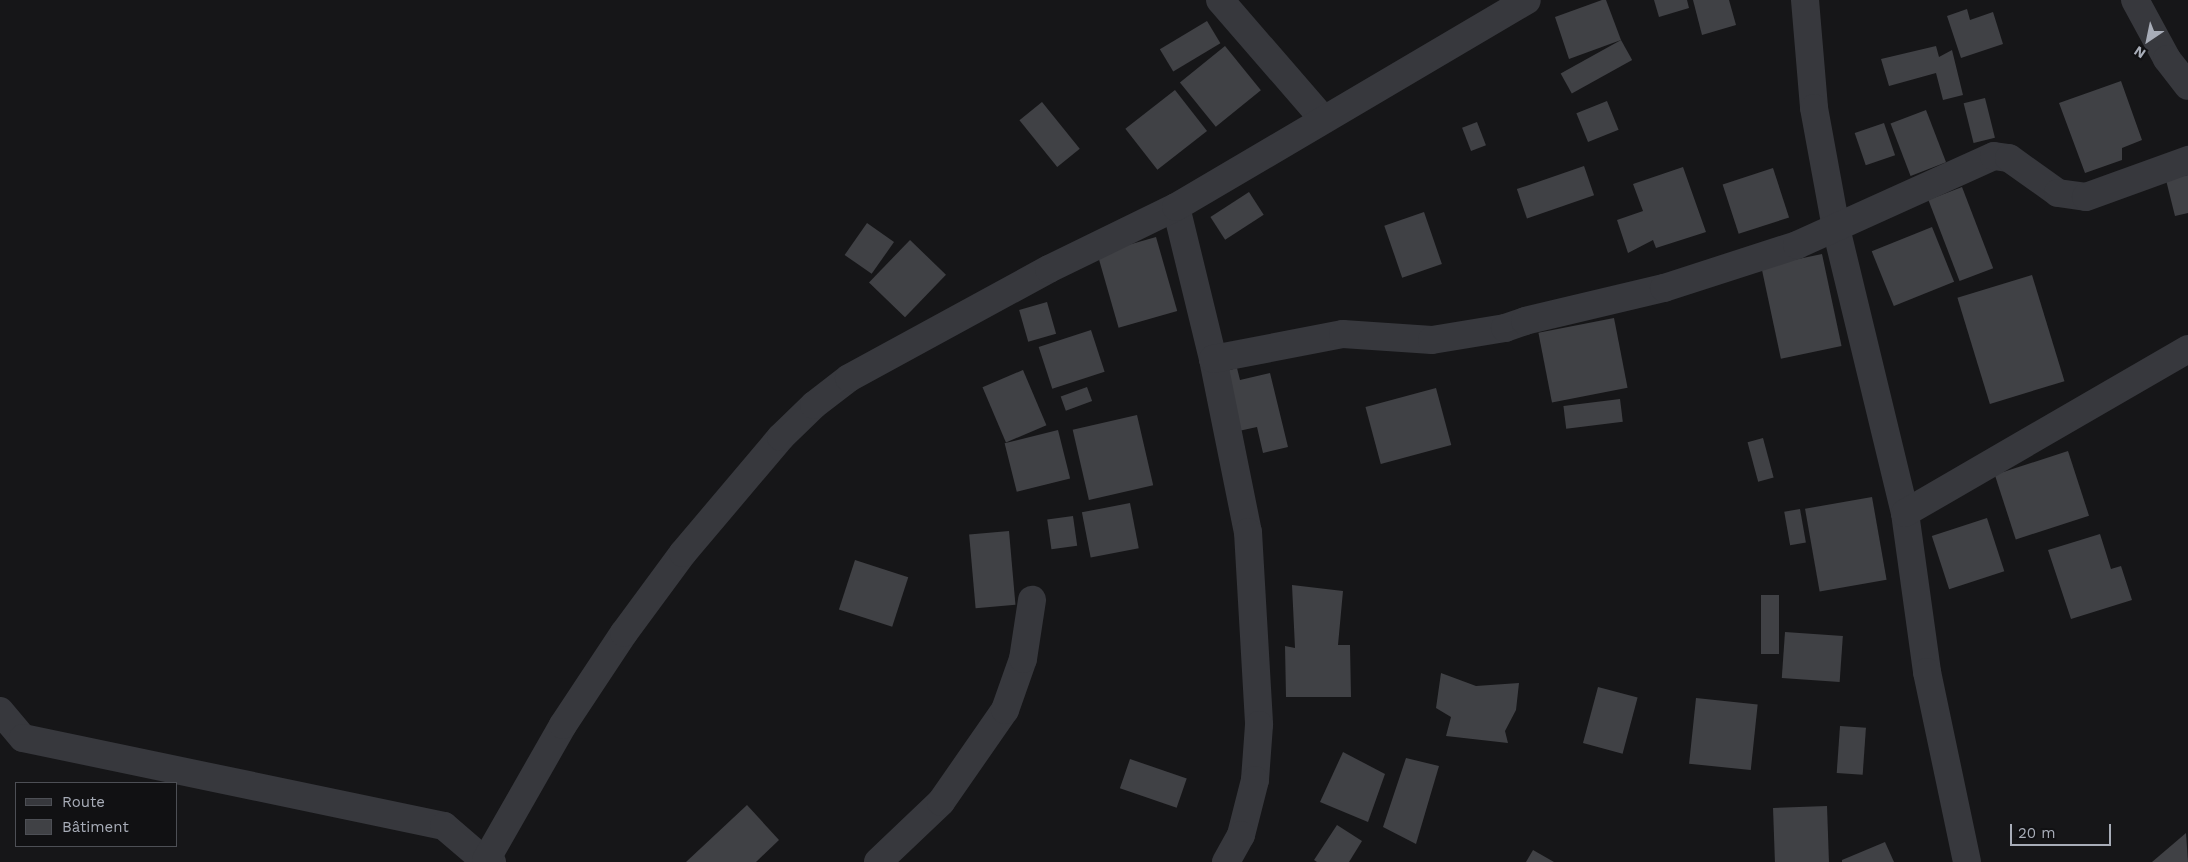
<!DOCTYPE html>
<html>
<head>
<meta charset="utf-8">
<style>
	body { margin:0 }
	#map { position:relative; width:2188px; height:862px; overflow:hidden; background:#161618; font-family:"Work Sans",sans-serif }
	div>[style] { position:absolute }
	.building>* { inset:0; background:#404145; transform-origin:0 0 }
	.minor>* { height:28px; margin:-14px; padding:0 14px; transform-origin:14px; border-radius:14px; background:#37383d }
	span { translate:-50% -50%; white-space:nowrap; text-align:center; line-height:1.15; -webkit-text-stroke:4px #111113; paint-order:stroke }
	.legend { position:absolute; left:15px; top:782px; width:162px; height:65px; box-sizing:border-box; background:#111113; border:1px solid #4d4f55; margin:0; padding:6px 9px; list-style:none; font-size:15px; color:#a8adb8 }
	.legend li { display:flex; align-items:center; gap:10px; height:25px }
	.legend b { width:25px; border:1px solid #4d4f55 }
	.north { position:absolute; left:2123px; top:15px; width:50px; height:50px; -webkit-text-stroke:4px #111113; paint-order:stroke; rotate:214deg; font-size:14px; font-weight:700; line-height:20px; text-align:center; color:#a8adb8 }
	.north::after { content:''; display:block; margin:auto; width:18px; height:22px; background:#a8adb8; clip-path:polygon(50% 0,100% 100%,50% 72%,0 100%) }
	.scale { position:absolute; left:2010px; top:824px; width:101px; height:22px; box-sizing:border-box; border:2px solid #a8adb8; border-top:0; padding-left:6px; font-size:15px; line-height:18px; white-space:nowrap; color:#a8adb8; -webkit-text-stroke:4px #111113; paint-order:stroke }
</style>
</head>
<body>
<div id="map">
	<div class="building">
		<div style="clip-path:polygon(1602px 0,1606px 0,1621px 40px,1569px 59px,1555px 17px)"></div>
		<div style="clip-path:polygon(1654px 0,1687px 0,1689px 8px,1659px 17px)"></div>
		<div style="clip-path:polygon(1693px 0,1729px 0,1736px 25px,1702px 35px)"></div>
		<div style="clip-path:polygon(1967px 9px,1970px 20px,1993px 12px,2003px 44px,1961px 58px,1947px 16px)"></div>
		<div style="left:1207px;top:21px;width:26px;height:55px;rotate:59deg"></div>
		<div style="left:1621px;top:40px;width:23px;height:69px;rotate:61deg"></div>
		<div style="left:1225px;top:46px;width:57px;height:58px;rotate:51deg"></div>
		<div style="clip-path:polygon(1936px 46px,1939px 57px,1952px 50px,1963px 95px,1943px 100px,1936px 73px,1889px 86px,1881px 59px)"></div>
		<div style="clip-path:polygon(2121px 81px,2142px 140px,2122px 148px,2122px 160px,2085px 173px,2059px 103px)"></div>
		<div style="left:1175px;top:90px;width:52px;height:63px;rotate:52deg"></div>
		<div style="left:1985px;top:98px;width:41px;height:22px;rotate:76deg"></div>
		<div style="left:1607px;top:101px;width:31px;height:33px;rotate:68deg"></div>
		<div style="left:1042px;top:102px;width:60px;height:29px;rotate:51deg"></div>
		<div style="left:1926px;top:110px;width:56px;height:38px;rotate:69deg"></div>
		<div style="left:1477px;top:122px;width:25px;height:16px;rotate:69deg"></div>
		<div style="left:1884px;top:123px;width:34px;height:31px;rotate:71deg"></div>
		<div style="left:1584px;top:166px;width:31px;height:71px;rotate:71deg"></div>
		<div style="clip-path:polygon(1683px 167px,1706px 232px,1656px 248px,1653px 240px,1628px 253px,1617px 220px,1643px 211px,1633px 184px)"></div>
		<div style="left:1773px;top:168px;width:52px;height:53px;rotate:72deg"></div>
		<div style="clip-path:polygon(2188px 175px,2188px 213px,2175px 216px,2166px 180px)"></div>
		<div style="left:1962px;top:187px;width:87px;height:36px;rotate:69deg"></div>
		<div style="left:1249px;top:192px;width:27px;height:46px;rotate:57deg"></div>
		<div style="left:1424px;top:212px;width:55px;height:42px;rotate:71deg"></div>
		<div style="left:867px;top:223px;width:33px;height:39px;rotate:35deg"></div>
		<div style="left:1932px;top:227px;width:59px;height:65px;rotate:68deg"></div>
		<div style="left:1156px;top:237px;width:77px;height:61px;rotate:74deg"></div>
		<div style="left:910px;top:240px;width:50px;height:59px;rotate:44deg"></div>
		<div style="left:1822px;top:254px;width:94px;height:62px;rotate:78deg"></div>
		<div style="left:2032px;top:275px;width:111px;height:78px;rotate:73deg"></div>
		<div style="left:1047px;top:302px;width:33px;height:29px;rotate:74deg"></div>
		<div style="left:1614px;top:318px;width:71px;height:77px;rotate:79deg"></div>
		<div style="left:1091px;top:330px;width:44px;height:55px;rotate:72deg"></div>
		<div style="clip-path:polygon(1237px 368px,1240px 380px,1270px 373px,1288px 447px,1263px 453px,1257px 427px,1234px 432px,1219px 373px)"></div>
		<div style="left:1023px;top:370px;width:60px;height:44px;rotate:67deg"></div>
		<div style="left:1087px;top:387px;width:15px;height:28px;rotate:70deg"></div>
		<div style="left:1436px;top:388px;width:59px;height:73px;rotate:75deg"></div>
		<div style="left:1620px;top:399px;width:23px;height:57px;rotate:83deg"></div>
		<div style="left:1137px;top:415px;width:72px;height:66px;rotate:77deg"></div>
		<div style="left:1058px;top:430px;width:50px;height:55px;rotate:76deg"></div>
		<div style="left:1763px;top:438px;width:41px;height:16px;rotate:75deg"></div>
		<div style="left:2068px;top:451px;width:68px;height:77px;rotate:72deg"></div>
		<div style="left:1872px;top:497px;width:84px;height:68px;rotate:80deg"></div>
		<div style="left:1130px;top:503px;width:46px;height:49px;rotate:79deg"></div>
		<div style="left:1800px;top:509px;width:34px;height:16px;rotate:80deg"></div>
		<div style="left:1073px;top:516px;width:30px;height:26px;rotate:82deg"></div>
		<div style="left:1987px;top:518px;width:56px;height:58px;rotate:72deg"></div>
		<div style="left:1009px;top:531px;width:74px;height:40px;rotate:85deg"></div>
		<div style="clip-path:polygon(2100px 534px,2111px 569px,2121px 566px,2132px 600px,2071px 619px,2048px 550px)"></div>
		<div style="left:855px;top:560px;width:56px;height:52px;rotate:18deg"></div>
		<div style="clip-path:polygon(1292px 585px,1343px 591px,1338px 645px,1350px 645px,1351px 697px,1286px 697px,1285px 646px,1295px 648px)"></div>
		<div style="left:1779px;top:595px;width:59px;height:18px;rotate:90deg"></div>
		<div style="left:1785px;top:632px;width:58px;height:46px;rotate:4deg"></div>
		<div style="clip-path:polygon(1441px 673px,1476px 686px,1519px 683px,1516px 710px,1505px 731px,1508px 743px,1446px 736px,1451px 717px,1436px 708px)"></div>
		<div style="left:1598px;top:687px;width:41px;height:58px;rotate:15deg"></div>
		<div style="left:1696px;top:698px;width:62px;height:66px;rotate:6deg"></div>
		<div style="left:1840px;top:726px;width:26px;height:47px;rotate:4deg"></div>
		<div style="clip-path:polygon(1343px 752px,1385px 774px,1368px 822px,1320px 802px)"></div>
		<div style="clip-path:polygon(1406px 758px,1439px 766px,1416px 844px,1383px 827px)"></div>
		<div style="left:1130px;top:759px;width:60px;height:31px;rotate:19deg"></div>
		<div style="clip-path:polygon(747px 805px,779px 840px,756px 862px,686px 862px)"></div>
		<div style="left:1827px;top:806px;width:56px;height:54px;rotate:88deg"></div>
		<div style="clip-path:polygon(1337px 825px,1362px 841px,1349px 862px,1317px 862px,1314px 860px)"></div>
		<div style="clip-path:polygon(2186px 833px,2188px 862px,2152px 862px)"></div>
		<div style="clip-path:polygon(1885px 842px,1894px 862px,1842px 862px,1842px 860px)"></div>
		<div style="clip-path:polygon(1533px 850px,1554px 862px,1526px 862px)"></div>
	</div>
	<div class="minor">
		<div style="left:1220px;top:0;width:157px;rotate:49.1deg"></div>
		<div style="left:1805px;top:0;width:108px;rotate:85.2deg"></div>
		<div style="left:1814px;top:108px;width:122px;rotate:79.6deg"></div>
		<div style="left:1836px;top:228px;width:293px;rotate:76.4deg"></div>
		<div style="left:1905px;top:513px;width:161px;rotate:82.1deg"></div>
		<div style="left:1927px;top:672px;width:194px;rotate:78.1deg"></div>
		<div style="left:2135px;top:0;width:67px;rotate:61.5deg"></div>
		<div style="left:2167px;top:59px;width:34px;rotate:52deg"></div>
		<div style="left:1176px;top:207px;width:156px;rotate:76.3deg"></div>
		<div style="left:1213px;top:359px;width:177px;rotate:78.6deg"></div>
		<div style="left:1248px;top:532px;width:193px;rotate:86.7deg"></div>
		<div style="left:1259px;top:725px;width:55px;rotate:94.2deg"></div>
		<div style="left:1255px;top:780px;width:57px;rotate:104.3deg"></div>
		<div style="left:1241px;top:835px;width:31px;rotate:119deg"></div>
		<div style="left:1213px;top:359px;width:132px;rotate:-10.9deg"></div>
		<div style="left:1343px;top:334px;width:89px;rotate:3.9deg"></div>
		<div style="left:1432px;top:340px;width:74px;rotate:-9.3deg"></div>
		<div style="left:1505px;top:328px;width:21px;rotate:-19deg"></div>
		<div style="left:1525px;top:321px;width:143px;rotate:-13.4deg"></div>
		<div style="left:1664px;top:288px;width:140px;rotate:-17.9deg"></div>
		<div style="left:1797px;top:245px;width:216px;rotate:-24.3deg"></div>
		<div style="left:1994px;top:156px;width:15px;rotate:8deg"></div>
		<div style="left:2009px;top:158px;width:60px;rotate:35.5deg"></div>
		<div style="left:2058px;top:193px;width:28px;rotate:8deg"></div>
		<div style="left:2086px;top:197px;width:109px;rotate:-19.9deg"></div>
		<div style="left:1905px;top:513px;width:327px;rotate:-30.1deg"></div>
		<div style="left:0;top:711px;width:35px;rotate:50deg"></div>
		<div style="left:23px;top:738px;width:430px;rotate:11.8deg"></div>
		<div style="left:444px;top:826px;width:55px;rotate:40.6deg"></div>
		<div style="left:492px;top:862px;width:6px;rotate:-162deg"></div>
		<div style="left:486px;top:860px;width:155px;rotate:-60.3deg"></div>
		<div style="left:563px;top:725px;width:110px;rotate:-56.5deg"></div>
		<div style="left:624px;top:633px;width:99px;rotate:-53.6deg"></div>
		<div style="left:683px;top:553px;width:152px;rotate:-49.8deg"></div>
		<div style="left:781px;top:437px;width:46px;rotate:-44.1deg"></div>
		<div style="left:814px;top:405px;width:44px;rotate:-37.6deg"></div>
		<div style="left:849px;top:378px;width:228px;rotate:-28.6deg"></div>
		<div style="left:1049px;top:269px;width:141px;rotate:-26deg"></div>
		<div style="left:1176px;top:207px;width:407px;rotate:-30.5deg"></div>
		<div style="left:878px;top:862px;width:87px;rotate:-43.6deg"></div>
		<div style="left:941px;top:802px;width:112px;rotate:-55.2deg"></div>
		<div style="left:1005px;top:710px;width:54px;rotate:-70.6deg"></div>
		<div style="left:1023px;top:659px;width:60px;rotate:-81.3deg"></div>
	</div>
	<ul class="legend">
	<li><b style="height:6px;background:#37383d"></b>Route</li>
	<li><b style="height:14px;background:#404145"></b>Bâtiment</li>
	</ul>
	<div class="north">N</div>
	<div class="scale">20 m</div>
</div>
</body>
</html>
